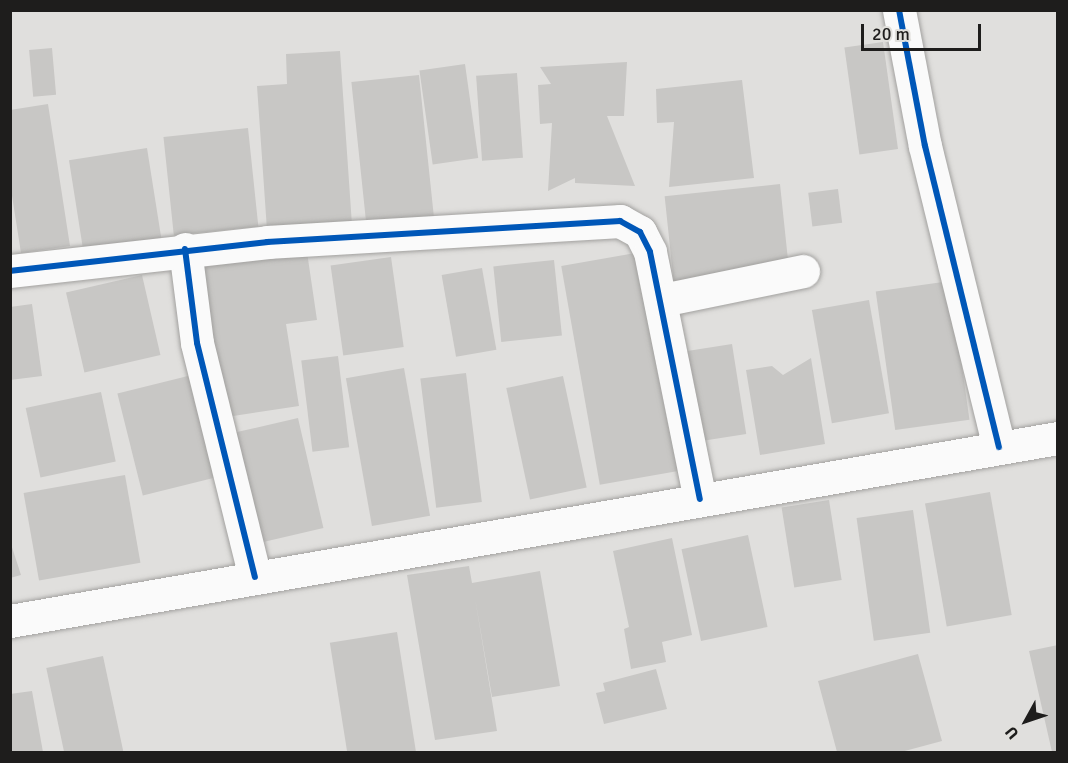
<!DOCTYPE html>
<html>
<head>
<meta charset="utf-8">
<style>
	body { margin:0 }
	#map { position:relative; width:1068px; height:763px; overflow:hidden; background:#e0dfdd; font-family:Signika,sans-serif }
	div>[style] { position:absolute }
	.building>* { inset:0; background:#c8c7c5; transform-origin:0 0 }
	.roads { filter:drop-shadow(0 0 2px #a2a19f) drop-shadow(0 0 2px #a2a19f) }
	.minor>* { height:33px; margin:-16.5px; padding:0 16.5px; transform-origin:16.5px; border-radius:16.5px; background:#fafafa }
	.trunk>* { height:33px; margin:-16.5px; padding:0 16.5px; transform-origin:16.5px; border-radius:16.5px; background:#fafafa }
	.cycleway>* { height:6px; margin:-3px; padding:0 3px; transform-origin:3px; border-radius:3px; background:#0057b8 }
	span { translate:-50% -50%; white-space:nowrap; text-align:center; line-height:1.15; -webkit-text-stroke:4.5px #e1e0dc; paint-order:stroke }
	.frame { position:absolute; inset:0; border:12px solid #1e1d1c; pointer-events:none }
	.north { position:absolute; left:996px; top:691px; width:60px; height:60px; -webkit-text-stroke:4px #e1e0dc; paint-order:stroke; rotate:230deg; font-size:16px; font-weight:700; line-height:24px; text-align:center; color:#1e1d1c }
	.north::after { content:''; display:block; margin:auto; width:21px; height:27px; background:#1e1d1c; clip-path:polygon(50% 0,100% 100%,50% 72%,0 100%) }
	.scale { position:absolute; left:861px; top:24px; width:120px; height:27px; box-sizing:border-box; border:3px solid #1e1d1c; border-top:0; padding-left:8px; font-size:18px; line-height:21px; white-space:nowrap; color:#1e1d1c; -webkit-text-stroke:4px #e1e0dc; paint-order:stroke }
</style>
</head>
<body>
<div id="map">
	<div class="building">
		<div style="left:883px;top:42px;width:108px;height:39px;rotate:82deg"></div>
		<div style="left:52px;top:48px;width:47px;height:23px;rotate:85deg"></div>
		<div style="clip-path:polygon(340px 51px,352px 225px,267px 230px,257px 86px,287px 84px,286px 54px)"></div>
		<div style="clip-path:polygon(627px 62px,624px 116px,607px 116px,635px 186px,575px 183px,575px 178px,548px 191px,552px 123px,540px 124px,538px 85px,551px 84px,540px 67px)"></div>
		<div style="left:465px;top:64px;width:95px;height:46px;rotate:82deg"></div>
		<div style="left:517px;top:73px;width:85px;height:41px;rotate:86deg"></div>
		<div style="left:419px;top:75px;width:144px;height:68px;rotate:84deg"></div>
		<div style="clip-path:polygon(742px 80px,754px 178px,669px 187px,674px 122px,657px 123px,656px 89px)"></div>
		<div style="clip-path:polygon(48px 104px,70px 246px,21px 253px,10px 183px,10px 110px)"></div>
		<div style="left:248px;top:128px;width:99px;height:85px;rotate:84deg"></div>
		<div style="left:147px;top:148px;width:94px;height:79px;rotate:81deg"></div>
		<div style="left:780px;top:184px;width:86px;height:116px;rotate:84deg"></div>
		<div style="left:838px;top:189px;width:34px;height:30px;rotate:83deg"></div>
		<div style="clip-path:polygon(307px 252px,317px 320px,286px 324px,299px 406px,220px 418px,197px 268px)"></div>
		<div style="left:641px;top:252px;width:222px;height:81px;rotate:80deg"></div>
		<div style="left:391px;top:257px;width:91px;height:61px;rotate:82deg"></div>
		<div style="left:554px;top:260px;width:76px;height:61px;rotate:84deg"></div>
		<div style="left:482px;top:268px;width:83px;height:41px;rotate:80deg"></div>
		<div style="left:142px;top:275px;width:82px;height:78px;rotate:77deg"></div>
		<div style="left:950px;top:281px;width:140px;height:75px;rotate:82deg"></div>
		<div style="left:869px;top:300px;width:115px;height:58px;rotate:80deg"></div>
		<div style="clip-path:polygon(32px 304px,42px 376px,10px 380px,10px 307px)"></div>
		<div style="left:732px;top:344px;width:91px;height:50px;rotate:81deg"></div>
		<div style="left:338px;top:356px;width:92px;height:37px;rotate:83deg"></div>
		<div style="clip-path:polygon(811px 358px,825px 444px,760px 455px,746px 370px,772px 366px,783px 375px)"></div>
		<div style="left:404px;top:368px;width:150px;height:59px;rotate:80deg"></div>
		<div style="left:466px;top:373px;width:130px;height:46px;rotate:83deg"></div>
		<div style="left:196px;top:374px;width:105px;height:81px;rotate:76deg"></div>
		<div style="left:563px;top:376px;width:114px;height:58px;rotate:78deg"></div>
		<div style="left:101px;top:392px;width:71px;height:77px;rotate:78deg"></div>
		<div style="left:298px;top:418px;width:113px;height:66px;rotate:77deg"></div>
		<div style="left:125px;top:475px;width:89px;height:103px;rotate:80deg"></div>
		<div style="left:990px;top:492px;width:125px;height:66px;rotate:80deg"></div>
		<div style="left:829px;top:500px;width:81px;height:48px;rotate:81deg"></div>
		<div style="left:913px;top:510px;width:124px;height:57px;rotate:82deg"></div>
		<div style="left:748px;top:535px;width:94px;height:68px;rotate:78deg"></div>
		<div style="clip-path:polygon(672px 538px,692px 635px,662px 642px,666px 662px,631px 669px,624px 629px,629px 627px,613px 551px)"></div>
		<div style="clip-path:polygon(10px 541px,21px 575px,10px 578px)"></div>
		<div style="clip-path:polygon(469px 566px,472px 583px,540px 571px,560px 686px,492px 697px,475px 598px,497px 731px,435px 740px,407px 575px)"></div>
		<div style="left:397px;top:632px;width:122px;height:68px;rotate:81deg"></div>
		<div style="clip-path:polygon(1058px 645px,1058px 752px,1052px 752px,1029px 651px)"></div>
		<div style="clip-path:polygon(918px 654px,942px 741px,901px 752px,837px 752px,818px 681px)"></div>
		<div style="left:103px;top:656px;width:98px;height:58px;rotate:78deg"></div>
		<div style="clip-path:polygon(656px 669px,667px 709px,604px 724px,596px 693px,605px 691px,603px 683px)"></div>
		<div style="clip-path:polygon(32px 691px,43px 752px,10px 752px,10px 694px)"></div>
	</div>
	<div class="roads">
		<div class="minor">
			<div style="left:899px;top:10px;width:138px;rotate:79.2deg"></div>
			<div style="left:925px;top:146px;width:310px;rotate:76.2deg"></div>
			<div style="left:185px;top:249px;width:95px;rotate:82.7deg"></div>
			<div style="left:197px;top:343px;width:241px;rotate:76.1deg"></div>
			<div style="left:10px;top:271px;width:259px;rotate:-6.4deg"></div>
			<div style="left:267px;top:242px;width:354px;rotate:-3.4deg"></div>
			<div style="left:620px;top:221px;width:23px;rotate:29deg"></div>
			<div style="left:640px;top:232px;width:22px;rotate:63deg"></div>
			<div style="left:650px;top:252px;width:252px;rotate:78.6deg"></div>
			<div style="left:662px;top:300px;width:144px;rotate:-11.6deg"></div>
		</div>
		<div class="trunk">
			<div style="left:10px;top:621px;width:1064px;rotate:-9.91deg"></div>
		</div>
	</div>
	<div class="cycleway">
		<div style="left:899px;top:10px;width:138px;rotate:79.2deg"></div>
		<div style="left:925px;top:146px;width:310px;rotate:76.2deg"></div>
		<div style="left:185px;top:249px;width:95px;rotate:82.7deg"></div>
		<div style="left:197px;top:343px;width:241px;rotate:76.1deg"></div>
		<div style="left:10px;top:271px;width:259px;rotate:-6.4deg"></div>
		<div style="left:267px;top:242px;width:354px;rotate:-3.4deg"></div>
		<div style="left:620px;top:221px;width:23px;rotate:29deg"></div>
		<div style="left:640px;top:232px;width:22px;rotate:63deg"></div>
		<div style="left:650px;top:252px;width:252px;rotate:78.6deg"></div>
	</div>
	<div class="frame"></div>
	<div class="north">U</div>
	<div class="scale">20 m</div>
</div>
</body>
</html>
